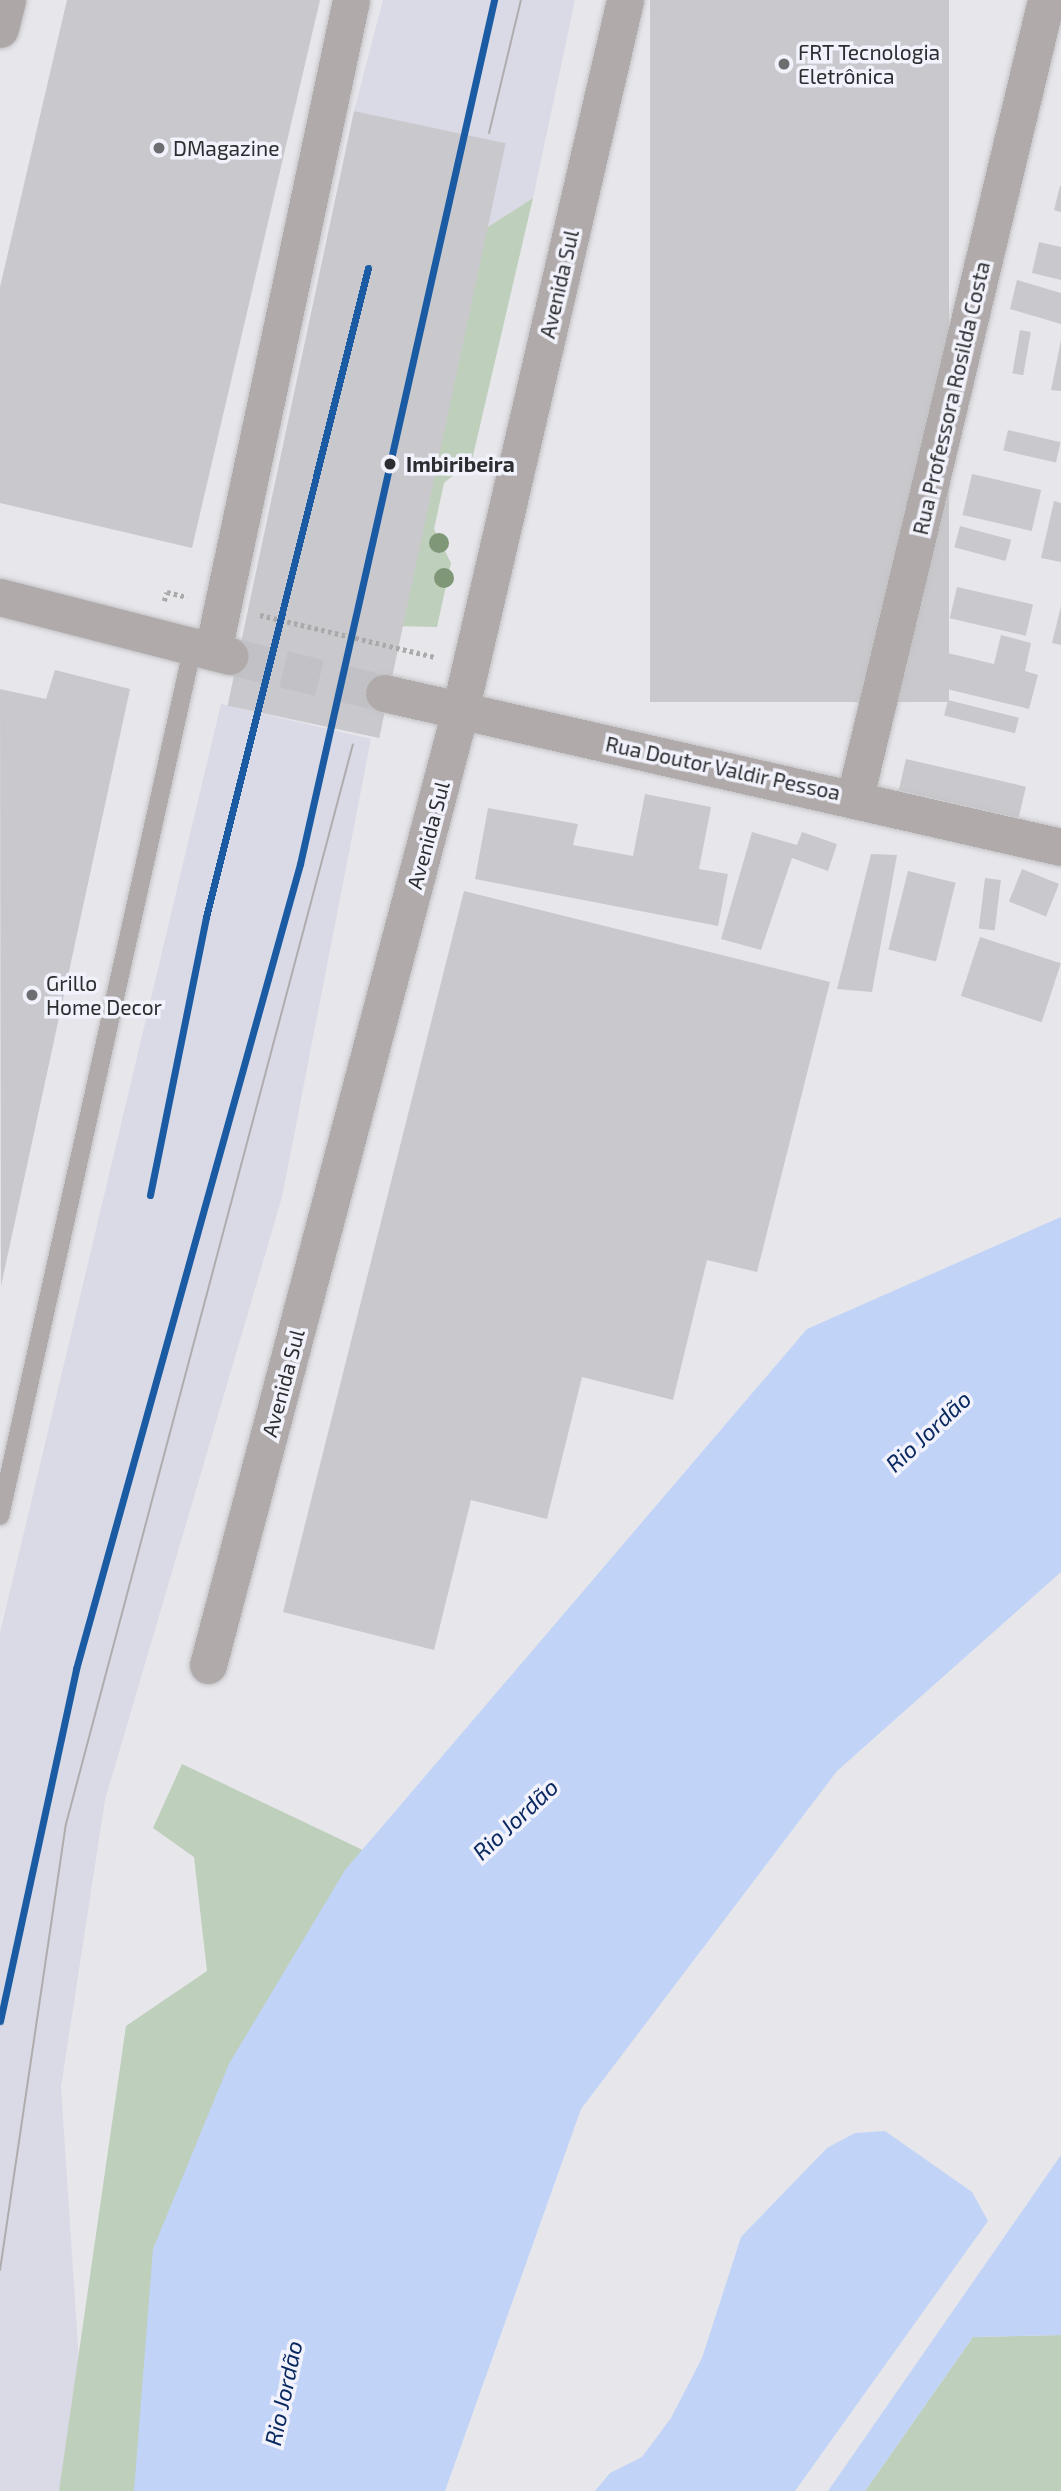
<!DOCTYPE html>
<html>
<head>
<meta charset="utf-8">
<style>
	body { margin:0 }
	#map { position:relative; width:1061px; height:2491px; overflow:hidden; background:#e6e6eb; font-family:"Exo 2",sans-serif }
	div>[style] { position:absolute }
	.built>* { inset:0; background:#d9dae5 }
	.green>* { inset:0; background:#becfbb }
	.water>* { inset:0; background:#c1d4f8 }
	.building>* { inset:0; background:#c9c9cd; transform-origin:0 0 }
	.street-tunnel>* { height:37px; margin-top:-18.5px; transform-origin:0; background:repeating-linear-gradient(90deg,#c1c1c6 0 37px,transparent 0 55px) }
	.path>* { height:4.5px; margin-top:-2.25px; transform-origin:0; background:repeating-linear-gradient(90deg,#aba9aa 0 3.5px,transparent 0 7px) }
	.roads { filter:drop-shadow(0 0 2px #c2c2c5) drop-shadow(0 0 2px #c2c2c5) }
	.lane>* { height:18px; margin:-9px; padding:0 9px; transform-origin:9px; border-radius:9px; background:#b0aaaa }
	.street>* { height:37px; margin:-18.5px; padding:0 18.5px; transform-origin:18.5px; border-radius:18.5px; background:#b0aaaa }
	.highway>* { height:38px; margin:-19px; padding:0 19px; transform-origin:19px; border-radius:19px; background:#aea7a8 }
	.tram>* { height:2px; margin:-1px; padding:0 1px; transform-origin:1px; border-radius:1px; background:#afacae }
	.metro-1>* { height:7px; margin:-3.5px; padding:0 3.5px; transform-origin:3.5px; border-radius:3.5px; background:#1a5ba3 }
	.trees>* { width:20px; height:20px; margin:-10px; border-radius:50%; background:#7f9777 }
	.dots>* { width:19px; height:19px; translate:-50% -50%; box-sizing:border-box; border:4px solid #f1f2fb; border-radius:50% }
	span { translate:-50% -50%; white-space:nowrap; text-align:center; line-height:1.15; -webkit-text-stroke:7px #f1f2fb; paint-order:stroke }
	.poi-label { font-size:21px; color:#2c2d30 }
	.left { translate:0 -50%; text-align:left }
	.street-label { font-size:21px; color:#2c2d30 }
	.stop-label { font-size:21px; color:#2c2d30; font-weight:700 }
	.water-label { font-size:23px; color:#0a2960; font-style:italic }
</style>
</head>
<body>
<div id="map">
	<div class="built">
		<div style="clip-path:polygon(383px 0,575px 0,533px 198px,485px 229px,504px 144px,354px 111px)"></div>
		<div style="clip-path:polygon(221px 704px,371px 739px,282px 1197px,105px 1800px,61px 2087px,83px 2423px,63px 2491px,0 2491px,0 1633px)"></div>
	</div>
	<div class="green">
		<div style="clip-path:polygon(533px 198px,472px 460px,444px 483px,434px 529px,451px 563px,437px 627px,396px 626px,485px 229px)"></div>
		<div style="clip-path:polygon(182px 1764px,409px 1872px,135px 2491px,59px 2491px,126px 2026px,207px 1971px,194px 1857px,153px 1828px)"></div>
		<div style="clip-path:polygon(1061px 2335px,1061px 2491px,865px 2491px,973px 2337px)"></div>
	</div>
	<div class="water">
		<div style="clip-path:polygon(1061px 1217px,1061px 1572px,837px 1771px,581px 2109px,445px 2491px,134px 2491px,153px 2249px,229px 2064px,345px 1870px,807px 1329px)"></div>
		<div style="clip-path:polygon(885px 2131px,972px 2192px,988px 2221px,795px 2491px,595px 2491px,610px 2473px,642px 2457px,671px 2418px,702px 2358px,741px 2237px,827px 2148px,855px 2133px)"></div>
		<div style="clip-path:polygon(1061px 2155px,1061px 2335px,973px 2337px,865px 2491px,828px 2491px)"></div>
	</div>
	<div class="building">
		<div style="clip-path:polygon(67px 0,320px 0,192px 548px,0 503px,0 287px)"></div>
		<div style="left:650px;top:0;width:299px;height:702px"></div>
		<div style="left:354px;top:111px;width:155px;height:608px;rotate:12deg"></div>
		<div style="clip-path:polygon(1060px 186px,1061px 186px,1061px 212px,1054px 210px)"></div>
		<div style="clip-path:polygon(1039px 242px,1061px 247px,1061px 280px,1032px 273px)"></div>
		<div style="clip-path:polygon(1017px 280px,1061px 293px,1061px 324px,1010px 309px)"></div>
		<div style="left:1020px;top:330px;width:11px;height:44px;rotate:10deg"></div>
		<div style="clip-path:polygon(1061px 340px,1061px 391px,1051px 390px)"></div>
		<div style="left:1008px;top:430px;width:54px;height:21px;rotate:13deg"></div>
		<div style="left:972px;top:474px;width:71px;height:42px;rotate:13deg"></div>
		<div style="clip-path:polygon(1054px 501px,1061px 503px,1061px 562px,1041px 558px)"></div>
		<div style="left:960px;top:526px;width:53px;height:22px;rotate:15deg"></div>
		<div style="left:957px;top:587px;width:78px;height:32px;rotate:13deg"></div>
		<div style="clip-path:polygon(1061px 606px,1061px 645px,1052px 643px)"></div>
		<div style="clip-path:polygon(1001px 635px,1031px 643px,1025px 671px,1038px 675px,1029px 709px,926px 684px,935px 650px,994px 664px)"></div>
		<div style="clip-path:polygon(55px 670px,130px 689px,1px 1286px,0 689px,46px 699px)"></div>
		<div style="left:948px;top:700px;width:73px;height:16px;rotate:14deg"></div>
		<div style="left:906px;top:759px;width:123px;height:32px;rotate:13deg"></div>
		<div style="clip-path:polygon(645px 794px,711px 807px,699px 869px,728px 874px,718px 926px,475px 879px,488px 808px,578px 824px,573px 845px,633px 856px)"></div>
		<div style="clip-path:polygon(752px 832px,797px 845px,802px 832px,837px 844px,828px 871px,792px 858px,761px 950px,721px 939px)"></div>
		<div style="clip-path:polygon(871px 854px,897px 855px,872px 992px,837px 989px)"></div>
		<div style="left:1022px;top:869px;width:40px;height:35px;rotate:22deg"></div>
		<div style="left:908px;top:871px;width:49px;height:81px;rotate:14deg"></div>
		<div style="left:985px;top:878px;width:16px;height:51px;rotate:7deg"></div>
		<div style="clip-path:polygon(464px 891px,830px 982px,757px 1272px,707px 1260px,673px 1400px,582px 1377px,547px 1519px,471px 1500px,434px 1650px,283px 1612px)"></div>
		<div style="left:980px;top:937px;width:85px;height:62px;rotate:18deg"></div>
	</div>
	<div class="street-tunnel">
		<div style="left:230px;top:656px;width:158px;rotate:13.5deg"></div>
	</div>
	<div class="path">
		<div style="left:164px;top:601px;width:9px;rotate:-72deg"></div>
		<div style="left:167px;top:592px;width:21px;rotate:14deg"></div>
		<div style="left:260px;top:615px;width:180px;rotate:13.5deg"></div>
	</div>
	<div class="roads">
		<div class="lane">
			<div style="left:0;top:1516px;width:891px;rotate:-77.49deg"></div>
		</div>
		<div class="street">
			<div style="left:0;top:597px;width:237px;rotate:14.4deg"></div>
			<div style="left:213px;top:651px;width:665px;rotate:-78.03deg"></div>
			<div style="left:384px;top:693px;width:694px;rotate:12.82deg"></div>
			<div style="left:855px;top:797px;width:820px;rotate:-76.52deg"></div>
			<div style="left:208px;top:1665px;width:987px;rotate:-75.2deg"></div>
			<div style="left:460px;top:711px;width:730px;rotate:-76.93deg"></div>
		</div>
		<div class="highway">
			<div style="left:0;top:29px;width:30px;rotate:-76deg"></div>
		</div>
	</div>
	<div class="tram">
		<div style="left:489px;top:133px;width:137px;rotate:-76.5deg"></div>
		<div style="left:0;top:2270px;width:451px;rotate:-81.6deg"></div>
		<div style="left:66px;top:1824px;width:1117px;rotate:-75.12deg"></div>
	</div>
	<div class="metro-1">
		<div style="left:150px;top:1195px;width:284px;rotate:-78.6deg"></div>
		<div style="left:206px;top:917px;width:669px;rotate:-75.98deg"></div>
		<div style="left:0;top:2021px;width:360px;rotate:-77.8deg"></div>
		<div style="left:76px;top:1669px;width:836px;rotate:-74.45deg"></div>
		<div style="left:300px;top:864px;width:886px;rotate:-77.34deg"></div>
	</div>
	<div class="trees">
		<div style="left:439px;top:543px"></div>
		<div style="left:444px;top:578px"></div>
	</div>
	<div class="dots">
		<div style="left:784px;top:64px;background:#6d6e71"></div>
		<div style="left:159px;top:148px;background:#6d6e71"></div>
		<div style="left:390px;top:464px;background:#2c2d30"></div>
		<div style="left:32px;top:995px;background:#6d6e71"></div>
	</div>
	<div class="poi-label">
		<span class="left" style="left:798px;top:64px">FRT Tecnologia<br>Eletrônica</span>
		<span class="left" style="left:173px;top:148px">DMagazine</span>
		<span class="left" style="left:46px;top:995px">Grillo<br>Home Decor</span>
	</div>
	<div class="street-label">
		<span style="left:559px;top:284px;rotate:-77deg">Avenida Sul</span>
		<span style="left:951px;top:398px;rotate:-77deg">Rua Professora Rosilda Costa</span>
		<span style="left:723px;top:768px;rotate:12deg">Rua Doutor Valdir Pessoa</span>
		<span style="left:428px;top:835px;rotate:-75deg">Avenida Sul</span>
		<span style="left:283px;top:1383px;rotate:-75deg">Avenida Sul</span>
	</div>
	<div class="stop-label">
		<span class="left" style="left:406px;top:464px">Imbiribeira</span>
	</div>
	<div class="water-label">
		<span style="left:928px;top:1431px;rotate:-43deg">Rio Jordão</span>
		<span style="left:515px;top:1819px;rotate:-43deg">Rio Jordão</span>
		<span style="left:283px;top:2393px;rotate:-78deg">Rio Jordão</span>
	</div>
</div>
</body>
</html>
